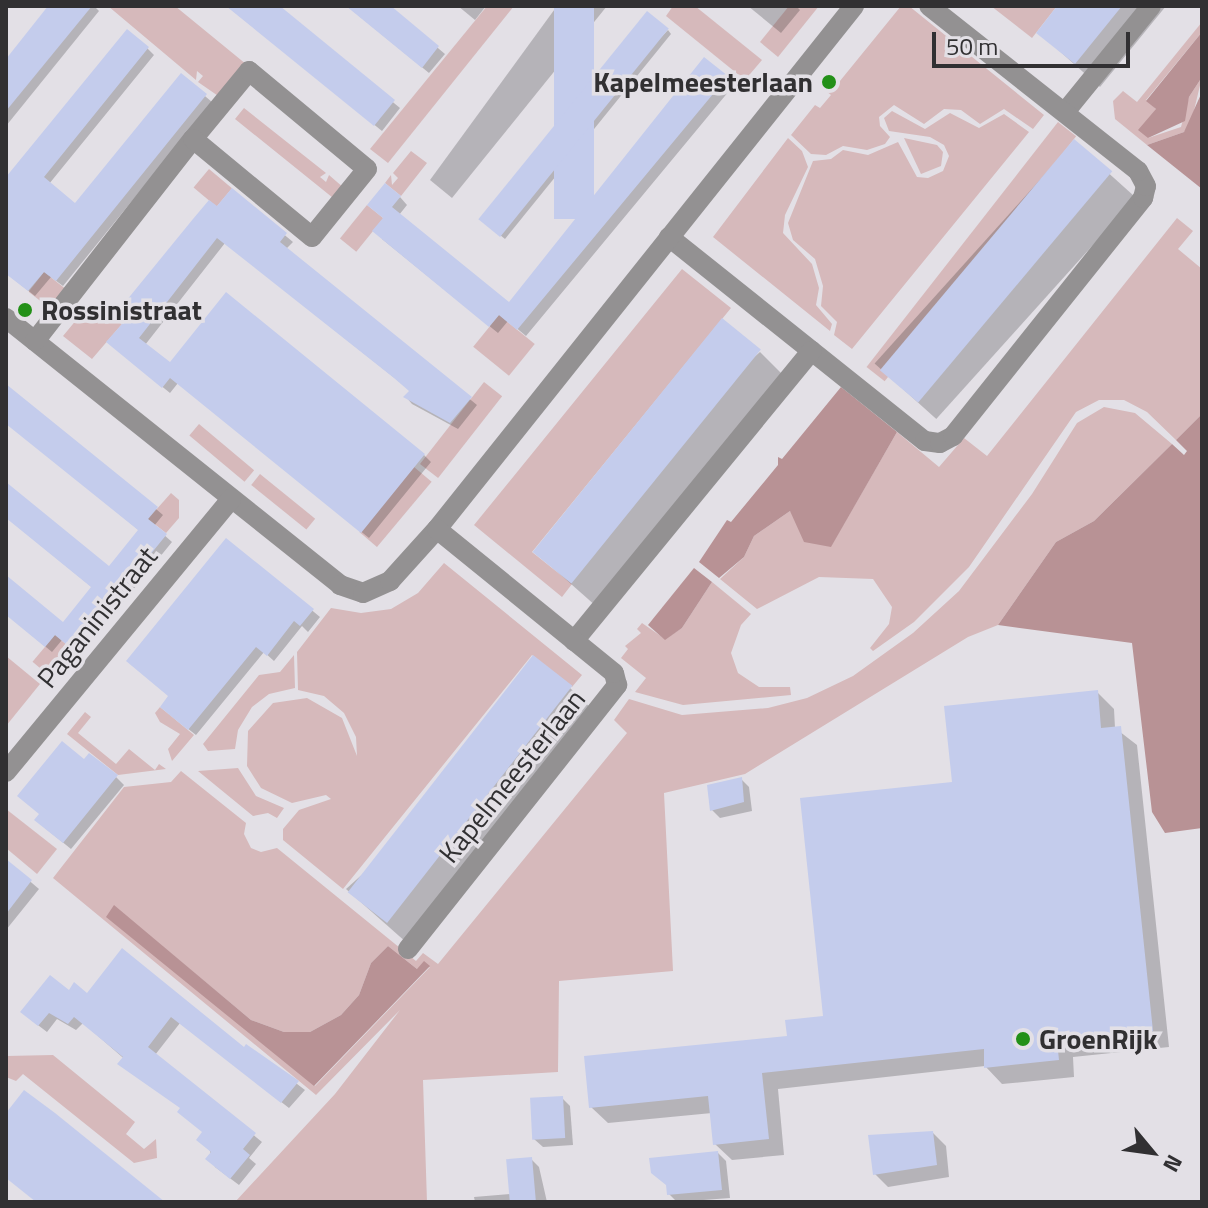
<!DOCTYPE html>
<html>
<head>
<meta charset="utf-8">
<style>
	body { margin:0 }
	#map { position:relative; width:1208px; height:1208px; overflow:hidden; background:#e3e0e6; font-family:"Titillium Web",sans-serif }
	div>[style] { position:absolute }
	.green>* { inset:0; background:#d6b9bb; transform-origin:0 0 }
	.forest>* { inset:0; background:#b89295 }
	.shadow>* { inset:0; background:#0003; transform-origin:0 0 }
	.building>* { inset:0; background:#c4ccec; transform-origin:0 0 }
	.minor>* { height:20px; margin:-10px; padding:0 10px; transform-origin:10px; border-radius:10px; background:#939192 }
	.dots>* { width:22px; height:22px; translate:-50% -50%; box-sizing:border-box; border:4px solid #e3e0e6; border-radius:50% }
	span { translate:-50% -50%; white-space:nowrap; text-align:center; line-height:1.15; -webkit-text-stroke:7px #e3e0e6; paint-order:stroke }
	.poi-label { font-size:28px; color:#313032; font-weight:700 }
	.right { translate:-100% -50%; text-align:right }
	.left { translate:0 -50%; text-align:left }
	.street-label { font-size:28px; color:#313032 }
	.frame { position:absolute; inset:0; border:8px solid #313032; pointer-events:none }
	.north { position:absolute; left:1112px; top:1112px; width:80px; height:80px; -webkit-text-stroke:6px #e3e0e6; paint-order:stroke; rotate:119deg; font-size:22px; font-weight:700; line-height:32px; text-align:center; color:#313032 }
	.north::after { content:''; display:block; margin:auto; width:28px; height:36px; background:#313032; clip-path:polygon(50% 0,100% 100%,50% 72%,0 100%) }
	.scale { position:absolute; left:932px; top:32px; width:198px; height:36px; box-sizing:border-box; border:4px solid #313032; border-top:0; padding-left:10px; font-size:24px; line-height:28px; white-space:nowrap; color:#313032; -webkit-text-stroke:6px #e3e0e6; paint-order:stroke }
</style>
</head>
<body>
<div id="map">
	<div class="green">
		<div style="clip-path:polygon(108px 6px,175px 6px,252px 69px,224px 100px,198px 82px,203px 76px,197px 71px,196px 80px)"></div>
		<div style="clip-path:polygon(487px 6px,514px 6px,388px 163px,370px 149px)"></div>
		<div style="clip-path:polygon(673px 6px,695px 6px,762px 60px,745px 80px,666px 16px)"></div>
		<div style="clip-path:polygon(789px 6px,819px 6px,778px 57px,760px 42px)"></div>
		<div style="clip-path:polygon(901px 6px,909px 6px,1044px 115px,1033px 129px,1004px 109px,980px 124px,961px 110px,944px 109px,924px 124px,894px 105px,879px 117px,880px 126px,890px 137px,885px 144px,867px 150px,843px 146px,826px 155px,811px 154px,791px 135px,815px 105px,820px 108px,831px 95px,826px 91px,831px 92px)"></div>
		<div style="clip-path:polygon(991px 6px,1057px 6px,1032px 38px)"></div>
		<div style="clip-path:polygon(1202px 22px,1202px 32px,1146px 100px,1156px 109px,1148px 138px,1181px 127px,1189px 97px,1202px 77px,1191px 123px,1184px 132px,1147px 145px,1115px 119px,1113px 101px,1123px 91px,1137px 102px)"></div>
		<div style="clip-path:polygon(244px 108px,326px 173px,320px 177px,326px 182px,329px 175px,352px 195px,343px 206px,235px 119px)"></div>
		<div style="clip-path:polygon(892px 111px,925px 129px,950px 113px,979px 128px,1004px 114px,1029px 132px,852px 349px,834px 335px,837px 322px,821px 306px,823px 286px,815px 259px,793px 240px,788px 223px,813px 161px,831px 159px,843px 150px,868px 155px,898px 142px,917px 177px,928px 178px,943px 171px,949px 156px,944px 145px,930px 137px,889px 131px,884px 118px)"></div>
		<div style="left:1058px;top:122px;width:23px;height:311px;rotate:38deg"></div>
		<div style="clip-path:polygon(788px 138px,802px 151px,808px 167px,785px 215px,783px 233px,812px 264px,819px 288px,816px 305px,832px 324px,830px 331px,713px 237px)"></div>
		<div style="clip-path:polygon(904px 138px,937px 145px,943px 152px,941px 166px,921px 174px)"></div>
		<div style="clip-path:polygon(411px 151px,427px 163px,401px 196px,385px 183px,391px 175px,392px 185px,398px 178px,393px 173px)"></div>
		<div style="left:209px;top:169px;width:30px;height:24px;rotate:40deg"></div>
		<div style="left:367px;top:205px;width:21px;height:43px;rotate:39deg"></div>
		<div style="clip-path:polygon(1177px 218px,1193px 231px,1178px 249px,1202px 269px,1202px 414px,1176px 440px,1147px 412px,1124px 400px,1099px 400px,1076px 412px,969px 567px,914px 622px,873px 651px,870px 648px,889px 624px,892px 607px,873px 579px,819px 577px,757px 609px,720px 579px,744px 557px,754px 536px,790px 511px,831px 546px,897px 432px,939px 467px,964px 438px,987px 456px)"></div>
		<div style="clip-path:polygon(682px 269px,731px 308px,532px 552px,572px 584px,562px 597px,474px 525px)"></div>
		<div style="left:44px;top:272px;width:34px;height:25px;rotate:38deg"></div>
		<div style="clip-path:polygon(100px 306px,122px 324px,92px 359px,63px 336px,87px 307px,94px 313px)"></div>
		<div style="left:499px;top:315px;width:46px;height:41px;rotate:39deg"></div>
		<div style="left:484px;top:382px;width:23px;height:104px;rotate:38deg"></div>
		<div style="clip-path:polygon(evenodd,1104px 407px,1135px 413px,1172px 444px,1094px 521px,1056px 542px,998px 625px,968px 637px,745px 774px,664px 793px,673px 971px,559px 981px,558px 1072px,423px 1080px,427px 1202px,235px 1202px,335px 1094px,400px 1010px,316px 1095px,53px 878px,124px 787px,171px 782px,181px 771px,246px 823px,244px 834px,251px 848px,261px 852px,277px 848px,416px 961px,423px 953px,438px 964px,627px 733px,614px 720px,629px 699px,682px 715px,768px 708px,807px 698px,853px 676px,913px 633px,959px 591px,1032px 494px,1077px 423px,1104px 407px,114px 906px,251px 1020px,284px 1032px,310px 1032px,341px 1015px,359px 995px,371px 963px,388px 946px,417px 969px,430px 967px,315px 1086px,114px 906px)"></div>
		<div style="left:199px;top:424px;width:72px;height:15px;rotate:40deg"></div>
		<div style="left:414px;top:467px;width:23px;height:85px;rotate:40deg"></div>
		<div style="left:260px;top:474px;width:71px;height:14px;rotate:39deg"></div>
		<div style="clip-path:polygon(171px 493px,179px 500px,179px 518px,166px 533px,148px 519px)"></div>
		<div style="clip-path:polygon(444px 563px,582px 675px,572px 687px,532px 655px,343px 889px,283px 840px,283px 829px,299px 810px,331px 799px,326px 795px,292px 803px,261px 788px,247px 766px,248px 731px,273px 703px,307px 698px,342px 718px,357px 756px,356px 737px,344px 713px,324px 696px,298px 690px,297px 652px,331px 608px,361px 613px,391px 609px,418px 593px)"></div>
		<div style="clip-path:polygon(712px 582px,751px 614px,741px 625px,731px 653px,738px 673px,759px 687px,790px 687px,791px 695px,683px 705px,635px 692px,646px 678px,621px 658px,628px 649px,625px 646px,641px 633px,637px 629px,642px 623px,665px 639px,682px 628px)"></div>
		<div style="left:55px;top:635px;width:23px;height:35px;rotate:40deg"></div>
		<div style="clip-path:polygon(294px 655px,295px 688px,269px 694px,252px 707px,238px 730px,235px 749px,208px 751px,203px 744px,259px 675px,280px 672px)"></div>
		<div style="clip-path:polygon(6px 656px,40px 684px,6px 726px)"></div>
		<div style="clip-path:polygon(160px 707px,194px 735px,172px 761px,168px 749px,180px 734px,160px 722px,155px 713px)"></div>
		<div style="clip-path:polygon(85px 712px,91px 717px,78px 733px,116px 764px,129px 749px,155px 770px,159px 764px,166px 769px,118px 775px,67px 734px)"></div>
		<div style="clip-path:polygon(238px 768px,256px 796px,284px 808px,277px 818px,268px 813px,253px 816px,198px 771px)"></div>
		<div style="clip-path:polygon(6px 809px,57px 849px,37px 874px,6px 848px)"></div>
		<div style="clip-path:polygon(53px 1055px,135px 1122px,126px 1134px,144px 1149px,156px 1139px,157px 1158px,134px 1163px,23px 1074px,16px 1081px,6px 1077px,6px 1056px)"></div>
	</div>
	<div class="forest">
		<div style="clip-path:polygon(1202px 32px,1202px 77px,1189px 97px,1185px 121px,1148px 138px,1138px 130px,1156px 109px,1146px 101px)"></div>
		<div style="clip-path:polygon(1202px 92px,1202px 189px,1147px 145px,1184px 132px)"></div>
		<div style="clip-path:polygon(841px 387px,897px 432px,831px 547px,804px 542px,790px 511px,754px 536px,744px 557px,719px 578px,699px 562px,727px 520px,731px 522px,778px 465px,778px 457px,782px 459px)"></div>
		<div style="clip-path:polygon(1202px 414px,1202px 828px,1165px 833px,1152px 812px,1132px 643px,998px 625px,1056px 542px,1094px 521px,1172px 444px,1184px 455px,1187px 451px,1176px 440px)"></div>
		<div style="clip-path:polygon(694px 568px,712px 582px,682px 628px,665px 640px,648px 625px)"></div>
		<div style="clip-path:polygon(114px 905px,251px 1020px,284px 1032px,310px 1032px,341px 1015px,359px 995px,371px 963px,388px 946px,417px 969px,424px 961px,430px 966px,314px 1086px,106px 917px)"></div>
	</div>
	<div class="shadow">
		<div style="clip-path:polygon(51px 6px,94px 6px,99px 11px,6px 126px,6px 61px)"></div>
		<div style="clip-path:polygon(227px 6px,276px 6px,400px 108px,382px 131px)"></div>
		<div style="clip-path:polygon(347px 6px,388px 6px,445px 54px,429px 73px)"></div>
		<div style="clip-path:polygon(458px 6px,486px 6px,475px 20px)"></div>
		<div style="clip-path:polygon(557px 6px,607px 6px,452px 198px,430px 180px)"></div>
		<div style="clip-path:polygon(748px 6px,796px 6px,800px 10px,781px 33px)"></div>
		<div style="clip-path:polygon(1060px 6px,1166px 6px,1100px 87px,1038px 32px)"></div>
		<div style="clip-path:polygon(668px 30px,671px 34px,505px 239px,484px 222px)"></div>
		<div style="clip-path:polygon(147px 48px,154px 55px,49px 184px,75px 206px,181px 76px,212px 102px,63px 286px,51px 277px,35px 296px,6px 273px,6px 180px)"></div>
		<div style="clip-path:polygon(705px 60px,734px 85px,526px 336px,508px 321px,498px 333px,382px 239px,385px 218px,378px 212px,400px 197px,407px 205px,399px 215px,509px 304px)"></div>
		<div style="left:1074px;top:142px;width:83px;height:298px;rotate:42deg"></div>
		<div style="clip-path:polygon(232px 191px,293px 242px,286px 249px,477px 405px,458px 429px,412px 404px,406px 397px,411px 391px,225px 243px,145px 345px,170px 365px,227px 295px,424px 455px,431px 462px,369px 538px,178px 383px,170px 393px,116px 349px)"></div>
		<div style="clip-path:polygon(760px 352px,784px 376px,597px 607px,535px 552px)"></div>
		<div style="clip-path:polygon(6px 387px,156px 509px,163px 515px,154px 526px,172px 542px,80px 655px,62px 640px,52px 652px,6px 614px,6px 578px,63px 624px,93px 588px,6px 517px,6px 484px,109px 569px,140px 531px,6px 422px)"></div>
		<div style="clip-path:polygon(227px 540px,320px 617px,308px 632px,302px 626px,274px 661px,264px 652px,196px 735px,169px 714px,170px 697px)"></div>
		<div style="clip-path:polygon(570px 688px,595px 712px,407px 943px,346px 889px)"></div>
		<div style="clip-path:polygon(1097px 692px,1114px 709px,1115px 728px,1137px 745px,1169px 1047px,1073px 1057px,1074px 1077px,1002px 1084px,985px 1066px,778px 1089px,784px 1155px,732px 1160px,715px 1144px,712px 1113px,608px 1123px,591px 1107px,789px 1038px,826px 1018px,954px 783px)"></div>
		<div style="clip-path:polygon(116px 777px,124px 785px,71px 849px,45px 828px)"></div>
		<div style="clip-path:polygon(741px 779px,749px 787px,752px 811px,720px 818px,712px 810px)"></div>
		<div style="clip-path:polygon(6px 861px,39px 889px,6px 930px)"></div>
		<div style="clip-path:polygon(123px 951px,244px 1050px,247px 1046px,305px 1090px,289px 1108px,180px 1023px,155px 1055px,262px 1142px,249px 1158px,256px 1164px,239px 1185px,215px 1167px,204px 1133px,182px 1109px,83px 1023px,76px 1030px,57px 1019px,47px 1032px,30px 1019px,69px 993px,88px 995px)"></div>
		<div style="clip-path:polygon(562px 1098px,570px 1106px,573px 1145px,543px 1147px,534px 1139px)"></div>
		<div style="clip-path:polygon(933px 1133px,946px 1146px,949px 1177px,888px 1187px,875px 1174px)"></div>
		<div style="clip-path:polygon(718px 1153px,726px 1161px,730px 1198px,677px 1202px,669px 1194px)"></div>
		<div style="clip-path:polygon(531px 1159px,539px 1167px,547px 1202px,475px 1202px,474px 1197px,511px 1194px)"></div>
	</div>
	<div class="building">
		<div style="clip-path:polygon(48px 6px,92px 6px,6px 111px,6px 59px)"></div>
		<div style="clip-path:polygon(226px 6px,280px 6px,395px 100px,374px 126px)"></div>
		<div style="clip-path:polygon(346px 6px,391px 6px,439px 46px,422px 68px)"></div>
		<div style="left:554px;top:6px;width:40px;height:213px"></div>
		<div style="clip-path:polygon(1057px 6px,1122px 6px,1075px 64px,1036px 33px)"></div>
		<div style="left:647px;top:11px;width:28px;height:268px;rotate:39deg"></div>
		<div style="clip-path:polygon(127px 29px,149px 47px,44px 177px,75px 203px,181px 73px,207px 94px,56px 281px,44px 272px,28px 291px,6px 274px,6px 177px)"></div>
		<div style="clip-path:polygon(704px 57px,728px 76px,517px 330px,499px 315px,489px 327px,372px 231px,383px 218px,367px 205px,385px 183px,401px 196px,392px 207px,509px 302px)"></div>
		<div style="left:1074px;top:139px;width:50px;height:302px;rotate:40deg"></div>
		<div style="clip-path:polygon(232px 188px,287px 233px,280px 242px,472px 397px,450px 423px,403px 397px,409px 391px,394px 378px,217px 238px,139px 338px,170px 362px,226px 292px,425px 454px,361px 533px,170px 378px,162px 388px,106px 342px,122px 324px,113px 317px,193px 219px,209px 200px,217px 206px)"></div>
		<div style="left:722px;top:318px;width:50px;height:301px;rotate:39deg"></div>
		<div style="clip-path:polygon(6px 384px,158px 507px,148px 519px,167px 534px,73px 650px,55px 635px,45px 647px,6px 615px,6px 575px,63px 622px,91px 587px,6px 518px,6px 482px,109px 566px,138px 530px,6px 424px)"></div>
		<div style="clip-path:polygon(226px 538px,314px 609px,300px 626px,294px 621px,267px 656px,256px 647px,188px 730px,160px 707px,168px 696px,126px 661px)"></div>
		<div style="left:533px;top:655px;width:50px;height:301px;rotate:38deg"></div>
		<div style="clip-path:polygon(1098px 690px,1101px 728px,1121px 726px,1153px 1031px,1057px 1041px,1059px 1060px,984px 1068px,984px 1049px,762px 1073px,769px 1139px,713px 1145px,708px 1096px,589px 1108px,584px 1056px,787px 1036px,785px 1020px,823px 1016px,800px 798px,952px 782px,944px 706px)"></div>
		<div style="clip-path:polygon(62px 741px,84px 759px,89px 753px,118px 775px,63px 843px,34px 820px,39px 814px,17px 796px)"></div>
		<div style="clip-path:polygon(742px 777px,744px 802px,710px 811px,707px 785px)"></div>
		<div style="clip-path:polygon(6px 859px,32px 880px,6px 914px)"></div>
		<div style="clip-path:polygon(122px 948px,244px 1047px,246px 1044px,299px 1081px,281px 1103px,171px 1017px,148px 1047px,256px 1133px,243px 1149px,250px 1155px,230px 1179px,205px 1159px,211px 1152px,196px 1140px,202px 1132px,177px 1112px,180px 1108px,117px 1064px,123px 1057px,74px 1017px,68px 1024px,49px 1013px,38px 1026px,20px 1012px,50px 975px,69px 990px,74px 982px,87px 993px)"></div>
		<div style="clip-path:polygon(24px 1090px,55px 1113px,165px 1202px,36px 1202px,6px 1178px,6px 1113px)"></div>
		<div style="left:563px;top:1096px;width:42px;height:33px;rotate:87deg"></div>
		<div style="clip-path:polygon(933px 1131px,937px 1165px,873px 1175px,868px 1135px)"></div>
		<div style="clip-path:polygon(718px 1151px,722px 1190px,667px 1195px,666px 1185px,651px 1173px,649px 1158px)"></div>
		<div style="left:532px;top:1157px;width:45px;height:26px;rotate:85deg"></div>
	</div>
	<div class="minor">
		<div style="left:1065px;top:112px;width:136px;rotate:-50.9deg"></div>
		<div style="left:669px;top:237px;width:327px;rotate:38.6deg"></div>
		<div style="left:925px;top:441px;width:15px;rotate:8deg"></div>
		<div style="left:940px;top:443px;width:15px;rotate:-28deg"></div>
		<div style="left:953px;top:436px;width:305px;rotate:-51.4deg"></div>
		<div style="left:1143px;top:198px;width:12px;rotate:-76deg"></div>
		<div style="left:1146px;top:186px;width:17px;rotate:-118deg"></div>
		<div style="left:1138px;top:171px;width:266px;rotate:-141.7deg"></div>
		<div style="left:6px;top:318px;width:428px;rotate:38.6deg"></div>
		<div style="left:340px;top:585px;width:24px;rotate:19deg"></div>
		<div style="left:363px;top:593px;width:30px;rotate:-24deg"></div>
		<div style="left:390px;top:581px;width:70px;rotate:-47.9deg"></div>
		<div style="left:437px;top:529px;width:669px;rotate:-51.43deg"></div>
		<div style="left:35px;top:341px;width:256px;rotate:-52deg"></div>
		<div style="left:193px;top:139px;width:88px;rotate:-50.5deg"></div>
		<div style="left:249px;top:71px;width:153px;rotate:39.7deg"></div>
		<div style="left:367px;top:169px;width:87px;rotate:129deg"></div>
		<div style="left:312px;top:237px;width:154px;rotate:-140.5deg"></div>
		<div style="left:574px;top:641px;width:375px;rotate:-50.7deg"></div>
		<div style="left:6px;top:772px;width:354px;rotate:-50.5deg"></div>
		<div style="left:408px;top:949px;width:337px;rotate:-51.6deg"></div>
		<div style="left:617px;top:685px;width:12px;rotate:-104deg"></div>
		<div style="left:614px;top:673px;width:228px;rotate:-140.9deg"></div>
	</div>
	<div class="dots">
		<div style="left:829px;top:82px;background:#239018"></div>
		<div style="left:25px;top:310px;background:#239018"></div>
		<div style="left:1023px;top:1039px;background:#239018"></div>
	</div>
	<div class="poi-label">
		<span class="right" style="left:813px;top:82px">Kapelmeesterlaan</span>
		<span class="left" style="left:41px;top:310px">Rossinistraat</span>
		<span class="left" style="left:1039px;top:1039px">GroenRijk</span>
	</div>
	<div class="street-label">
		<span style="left:97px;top:617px;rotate:-51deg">Paganinistraat</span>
		<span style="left:512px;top:776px;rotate:-51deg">Kapelmeesterlaan</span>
	</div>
	<div class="frame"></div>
	<div class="north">N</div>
	<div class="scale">50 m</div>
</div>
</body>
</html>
